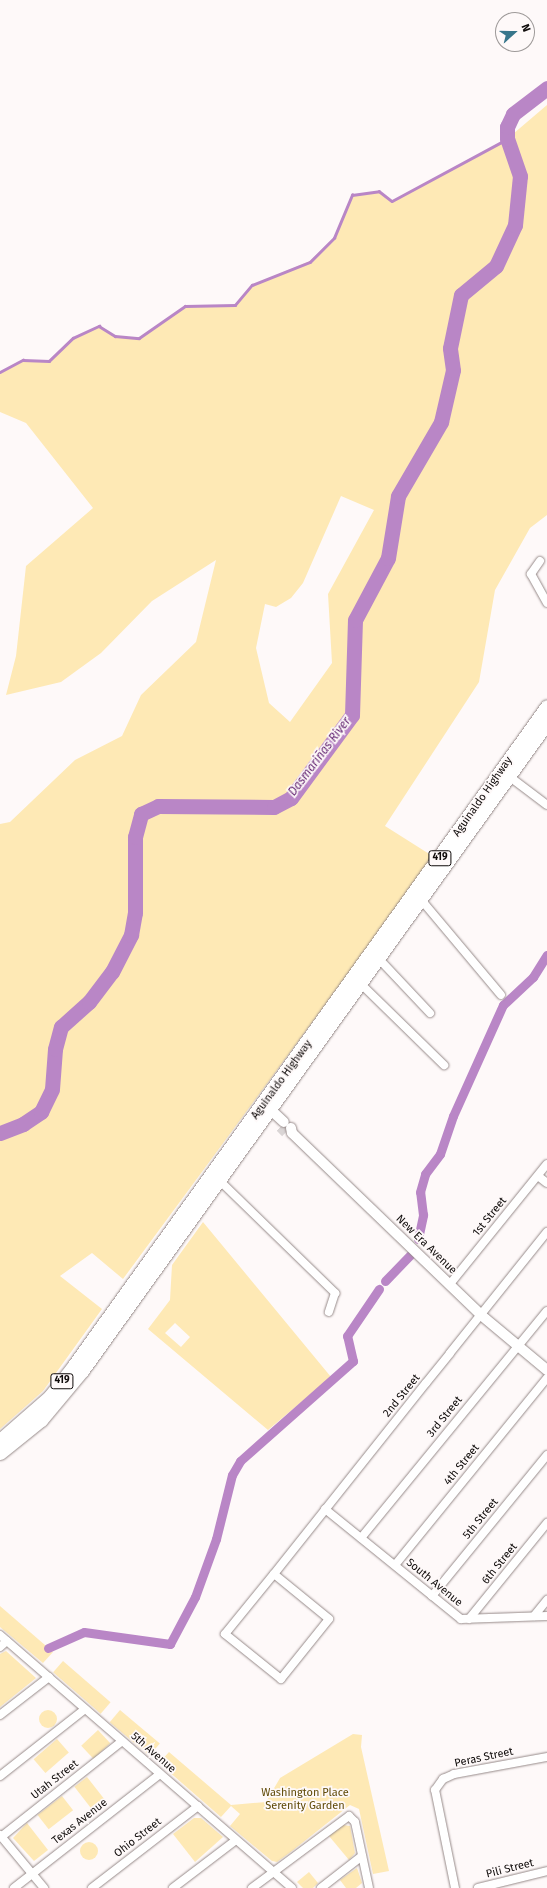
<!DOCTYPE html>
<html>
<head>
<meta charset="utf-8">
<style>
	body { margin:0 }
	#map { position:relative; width:547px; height:1888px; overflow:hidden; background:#fef9f9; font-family:"Fira Sans",sans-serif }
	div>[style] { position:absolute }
	.green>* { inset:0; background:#fee9b5; transform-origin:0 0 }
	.round { border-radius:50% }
	.stream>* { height:2.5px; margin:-1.25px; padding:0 1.25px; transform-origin:1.25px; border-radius:1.25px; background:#b986c6 }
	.canal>* { height:9px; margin:-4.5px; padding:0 4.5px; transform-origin:4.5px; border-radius:4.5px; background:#b986c6 }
	.river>* { height:15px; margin:-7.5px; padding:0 7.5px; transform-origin:7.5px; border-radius:7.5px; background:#b986c6 }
	.tertiary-tunnel>* { height:10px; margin-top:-5px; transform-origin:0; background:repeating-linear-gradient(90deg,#dad5d5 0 10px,transparent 0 15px) }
	.roads { filter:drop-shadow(0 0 1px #968a89) drop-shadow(0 0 1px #968a89) }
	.minor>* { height:8px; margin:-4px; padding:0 4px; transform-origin:4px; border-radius:4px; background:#fff }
	.tertiary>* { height:10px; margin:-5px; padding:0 5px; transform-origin:5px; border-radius:5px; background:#fff }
	.primary>* { height:13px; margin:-6.5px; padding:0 6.5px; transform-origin:6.5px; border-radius:6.5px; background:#fff }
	span { translate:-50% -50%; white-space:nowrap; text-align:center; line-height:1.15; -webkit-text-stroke:3.5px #fef9f9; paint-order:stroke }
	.shield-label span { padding:1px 3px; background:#fef9f9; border:1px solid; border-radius:3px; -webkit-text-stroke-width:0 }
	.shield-label { font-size:10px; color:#0f0b0a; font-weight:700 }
	.street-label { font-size:11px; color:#0f0b0a }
	.park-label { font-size:11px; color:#604a07 }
	.water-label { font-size:12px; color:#632472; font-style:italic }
	.north { position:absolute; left:495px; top:12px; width:40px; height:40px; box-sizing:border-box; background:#fef9f9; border:1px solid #9e9a99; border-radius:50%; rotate:69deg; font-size:11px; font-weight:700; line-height:16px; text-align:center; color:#0f0b0a }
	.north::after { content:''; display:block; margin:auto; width:14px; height:18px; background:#38768b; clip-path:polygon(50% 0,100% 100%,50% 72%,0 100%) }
</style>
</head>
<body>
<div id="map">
	<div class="green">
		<div style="clip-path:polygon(evenodd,547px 105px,547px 515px,530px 528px,495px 590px,479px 682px,385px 826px,434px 857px,123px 1279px,92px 1253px,60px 1276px,102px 1309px,43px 1391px,0 1429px,0 824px,10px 822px,75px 760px,122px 736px,141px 695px,196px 642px,216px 560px,152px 601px,101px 653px,61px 682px,6px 695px,16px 656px,26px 566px,93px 508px,26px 423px,0 412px,0 372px,23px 360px,49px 361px,73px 338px,99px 326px,115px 336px,139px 338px,185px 306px,235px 305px,252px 285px,310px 261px,334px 238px,352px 195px,379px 191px,393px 201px,507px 139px,547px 105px,341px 496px,374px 510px,328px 594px,332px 663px,290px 722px,269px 703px,256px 648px,265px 604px,276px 607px,291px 598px,303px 583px,341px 496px)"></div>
		<div style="clip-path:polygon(evenodd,203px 1222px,331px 1377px,268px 1430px,148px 1329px,170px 1300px,172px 1265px,203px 1222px,175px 1323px,190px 1337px,181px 1347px,165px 1333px,175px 1323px)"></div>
		<div style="clip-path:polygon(0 1606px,53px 1652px,43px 1663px,0 1627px)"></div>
		<div style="clip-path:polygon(6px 1651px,36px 1678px,0 1707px,0 1654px)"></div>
		<div style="left:63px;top:1661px;width:63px;height:15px;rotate:41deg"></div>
		<div class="round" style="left:39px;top:1710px;width:18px;height:18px"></div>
		<div style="left:120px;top:1710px;width:52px;height:16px;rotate:40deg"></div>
		<div style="left:98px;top:1730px;width:18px;height:23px;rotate:47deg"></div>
		<div style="clip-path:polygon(353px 1734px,362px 1735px,361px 1747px,389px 1871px,373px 1874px,359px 1809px,350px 1805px,292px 1851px,277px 1862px,272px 1861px,230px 1826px,240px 1814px,231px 1806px,221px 1817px,159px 1763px,169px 1752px,231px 1805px,266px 1802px,280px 1778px)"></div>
		<div style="left:57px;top:1739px;width:18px;height:31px;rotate:49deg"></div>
		<div style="left:87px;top:1777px;width:34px;height:16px;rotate:52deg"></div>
		<div style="left:62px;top:1796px;width:18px;height:31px;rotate:52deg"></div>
		<div style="clip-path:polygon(194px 1818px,201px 1818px,223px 1837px,195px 1862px,173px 1834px)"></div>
		<div style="clip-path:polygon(27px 1823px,48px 1850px,34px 1861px,13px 1838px)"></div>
		<div style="clip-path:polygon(343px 1825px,350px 1826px,355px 1853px,349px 1860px,329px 1836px)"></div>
		<div class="round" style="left:80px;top:1842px;width:18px;height:18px"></div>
		<div style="clip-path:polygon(357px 1868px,362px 1883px,356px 1888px,346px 1888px,340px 1880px)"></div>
		<div style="clip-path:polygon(309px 1872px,318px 1883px,313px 1888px,303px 1888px,297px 1882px)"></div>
	</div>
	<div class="stream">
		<div style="left:0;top:372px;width:26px;rotate:-28deg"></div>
		<div style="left:23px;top:360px;width:26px;rotate:2deg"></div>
		<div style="left:49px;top:361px;width:33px;rotate:-44deg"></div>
		<div style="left:73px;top:338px;width:29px;rotate:-25deg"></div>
		<div style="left:99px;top:326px;width:19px;rotate:32deg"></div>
		<div style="left:115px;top:336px;width:24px;rotate:5deg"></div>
		<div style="left:139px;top:338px;width:56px;rotate:-34.8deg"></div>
		<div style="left:185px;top:306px;width:50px;rotate:-1.1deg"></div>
		<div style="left:235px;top:305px;width:26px;rotate:-50deg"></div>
		<div style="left:252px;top:285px;width:62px;rotate:-21.6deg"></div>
		<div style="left:310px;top:262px;width:34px;rotate:-45deg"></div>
		<div style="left:334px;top:238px;width:47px;rotate:-67.3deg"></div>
		<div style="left:352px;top:195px;width:27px;rotate:-8deg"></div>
		<div style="left:379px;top:191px;width:16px;rotate:38deg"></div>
		<div style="left:392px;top:201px;width:131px;rotate:-28.3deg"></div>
	</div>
	<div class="canal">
		<div style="left:418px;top:1239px;width:25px;rotate:-78deg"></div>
		<div style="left:423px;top:1215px;width:23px;rotate:-97deg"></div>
		<div style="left:420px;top:1192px;width:19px;rotate:-74deg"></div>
		<div style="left:425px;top:1174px;width:25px;rotate:-53deg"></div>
		<div style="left:440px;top:1154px;width:40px;rotate:-71.1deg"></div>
		<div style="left:453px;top:1116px;width:122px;rotate:-65.8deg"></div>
		<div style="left:503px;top:1005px;width:41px;rotate:-43deg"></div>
		<div style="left:533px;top:977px;width:26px;rotate:-58deg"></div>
		<div style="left:385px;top:1281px;width:37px;rotate:-46deg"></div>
		<div style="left:48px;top:1648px;width:39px;rotate:-24deg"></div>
		<div style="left:84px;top:1632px;width:87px;rotate:7.9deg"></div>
		<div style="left:170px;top:1644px;width:53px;rotate:-62deg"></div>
		<div style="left:195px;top:1597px;width:62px;rotate:-70.1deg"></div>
		<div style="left:216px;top:1539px;width:66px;rotate:-76deg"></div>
		<div style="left:232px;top:1475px;width:16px;rotate:-60deg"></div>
		<div style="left:240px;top:1461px;width:151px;rotate:-41.5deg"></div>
		<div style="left:353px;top:1361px;width:26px;rotate:-103deg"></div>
		<div style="left:347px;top:1336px;width:57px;rotate:-55.8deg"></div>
	</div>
	<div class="river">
		<div style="left:0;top:1133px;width:25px;rotate:-21deg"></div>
		<div style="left:23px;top:1124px;width:22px;rotate:-34deg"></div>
		<div style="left:41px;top:1112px;width:25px;rotate:-64deg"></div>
		<div style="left:52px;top:1089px;width:40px;rotate:-85.7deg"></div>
		<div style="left:55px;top:1049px;width:23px;rotate:-75deg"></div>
		<div style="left:61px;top:1027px;width:38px;rotate:-42deg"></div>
		<div style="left:89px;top:1002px;width:38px;rotate:-53deg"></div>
		<div style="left:112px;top:972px;width:42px;rotate:-62.8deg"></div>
		<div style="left:131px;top:935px;width:22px;rotate:-80deg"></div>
		<div style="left:135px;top:913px;width:76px;rotate:-90deg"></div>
		<div style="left:135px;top:837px;width:24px;rotate:-75deg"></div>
		<div style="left:141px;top:814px;width:19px;rotate:-25deg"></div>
		<div style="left:158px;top:806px;width:116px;rotate:0.5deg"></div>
		<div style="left:274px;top:807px;width:19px;rotate:-28deg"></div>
		<div style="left:291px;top:798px;width:103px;rotate:-53.7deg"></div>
		<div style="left:352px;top:715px;width:95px;rotate:-88.2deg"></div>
		<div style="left:355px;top:620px;width:70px;rotate:-62deg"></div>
		<div style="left:388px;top:558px;width:63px;rotate:-80.8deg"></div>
		<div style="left:398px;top:496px;width:86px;rotate:-59.8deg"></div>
		<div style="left:441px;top:422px;width:53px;rotate:-77deg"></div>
		<div style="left:453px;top:370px;width:22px;rotate:-98deg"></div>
		<div style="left:450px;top:348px;width:54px;rotate:-78.3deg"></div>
		<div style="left:461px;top:295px;width:45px;rotate:-39.6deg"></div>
		<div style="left:496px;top:266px;width:45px;rotate:-65.1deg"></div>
		<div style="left:515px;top:225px;width:49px;rotate:-84.2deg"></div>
		<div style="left:520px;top:176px;width:39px;rotate:-109deg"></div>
		<div style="left:507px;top:139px;width:12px;rotate:-90deg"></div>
		<div style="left:507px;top:127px;width:14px;rotate:-65deg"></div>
		<div style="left:513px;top:114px;width:43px;rotate:-37.4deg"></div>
	</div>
	<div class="tertiary-tunnel">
		<div style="left:280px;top:1127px;width:8px;rotate:45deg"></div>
	</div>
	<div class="roads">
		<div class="minor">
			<div style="left:540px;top:561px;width:16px;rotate:125deg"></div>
			<div style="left:531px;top:574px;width:33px;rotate:61deg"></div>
			<div style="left:506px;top:774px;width:51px;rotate:37.1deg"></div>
			<div style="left:418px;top:896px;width:129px;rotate:50deg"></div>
			<div style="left:380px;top:960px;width:73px;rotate:46.7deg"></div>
			<div style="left:362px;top:985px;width:115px;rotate:44.3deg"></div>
			<div style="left:538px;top:1176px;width:11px;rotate:38deg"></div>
			<div style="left:220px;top:1181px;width:161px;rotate:44.2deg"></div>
			<div style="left:335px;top:1293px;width:20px;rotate:108deg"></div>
			<div style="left:450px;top:1284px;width:154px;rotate:-51.1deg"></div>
			<div style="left:325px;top:1509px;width:175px;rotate:39deg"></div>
			<div style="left:461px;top:1619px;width:86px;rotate:-2deg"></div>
			<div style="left:361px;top:1538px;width:293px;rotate:-50.7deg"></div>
			<div style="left:395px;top:1565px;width:241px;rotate:-50.9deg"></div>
			<div style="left:274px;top:1574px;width:71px;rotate:39.3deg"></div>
			<div style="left:329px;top:1619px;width:77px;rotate:128.7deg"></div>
			<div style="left:281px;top:1679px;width:72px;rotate:-141.2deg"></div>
			<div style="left:225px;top:1634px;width:77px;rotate:-50.8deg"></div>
			<div style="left:274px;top:1574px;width:244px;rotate:-51.5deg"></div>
			<div style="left:426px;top:1383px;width:38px;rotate:-51deg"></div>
			<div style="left:450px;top:1353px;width:155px;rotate:-51.3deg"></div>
			<div style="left:432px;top:1596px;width:182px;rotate:-50.8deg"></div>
			<div style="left:534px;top:1616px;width:21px;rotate:-51deg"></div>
			<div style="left:469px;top:1619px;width:124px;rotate:-50.9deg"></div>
			<div style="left:0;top:1635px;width:386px;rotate:40.9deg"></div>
			<div style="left:0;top:1647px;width:9px;rotate:-41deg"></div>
			<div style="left:0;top:1715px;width:62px;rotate:-37.8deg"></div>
			<div style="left:0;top:1776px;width:108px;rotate:-38.2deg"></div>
			<div style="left:0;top:1835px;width:69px;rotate:50.3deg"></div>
			<div style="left:1px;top:1837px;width:154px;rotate:-38.4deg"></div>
			<div style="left:14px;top:1888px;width:185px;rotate:-38deg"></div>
			<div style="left:92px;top:1888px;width:134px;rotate:-37.7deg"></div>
			<div style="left:173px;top:1888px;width:79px;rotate:-37.3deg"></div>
			<div style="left:252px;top:1888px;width:121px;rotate:-36.6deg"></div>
			<div style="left:349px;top:1816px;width:8px;rotate:45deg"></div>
			<div style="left:355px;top:1822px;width:67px;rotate:78deg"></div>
			<div style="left:321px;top:1888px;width:52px;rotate:-38deg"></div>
			<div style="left:455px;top:1888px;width:100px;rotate:-101.5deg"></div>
			<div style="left:435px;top:1790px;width:14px;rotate:-54deg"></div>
			<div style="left:443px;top:1779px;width:12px;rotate:-24deg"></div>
			<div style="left:454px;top:1774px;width:95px;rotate:-10.4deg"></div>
			<div style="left:478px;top:1888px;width:71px;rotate:-13.8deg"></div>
		</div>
		<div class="tertiary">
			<div style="left:272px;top:1111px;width:16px;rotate:43deg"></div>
			<div style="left:291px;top:1128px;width:5px;rotate:79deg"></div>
			<div style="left:292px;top:1133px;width:262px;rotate:43.9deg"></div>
			<div style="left:481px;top:1315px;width:86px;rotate:39.8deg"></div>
		</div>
		<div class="primary">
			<div style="left:0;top:1440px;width:67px;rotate:-41.3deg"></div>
			<div style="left:50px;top:1396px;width:39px;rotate:-52deg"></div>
			<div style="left:74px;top:1365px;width:811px;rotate:-54.33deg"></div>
			<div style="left:0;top:1453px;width:53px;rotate:-38.8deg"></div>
			<div style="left:41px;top:1420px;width:64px;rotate:-50.1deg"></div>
			<div style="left:82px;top:1371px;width:798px;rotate:-54.34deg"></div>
		</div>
	</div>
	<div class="shield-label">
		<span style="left:440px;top:858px">419</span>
		<span style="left:62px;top:1381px">419</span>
	</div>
	<div class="street-label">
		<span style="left:483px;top:797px;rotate:-55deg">Aguinaldo Highway</span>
		<span style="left:282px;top:1080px;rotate:-54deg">Aguinaldo Highway</span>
		<span style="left:490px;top:1217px;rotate:-51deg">1st Street</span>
		<span style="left:426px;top:1245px;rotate:44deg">New Era Avenue</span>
		<span style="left:402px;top:1396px;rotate:-51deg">2nd Street</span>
		<span style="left:445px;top:1417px;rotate:-51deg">3rd Street</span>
		<span style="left:462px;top:1465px;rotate:-51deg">4th Street</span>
		<span style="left:481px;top:1519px;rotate:-51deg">5th Street</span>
		<span style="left:500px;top:1564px;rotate:-51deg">6th Street</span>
		<span style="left:434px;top:1583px;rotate:39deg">South Avenue</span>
		<span style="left:153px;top:1753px;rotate:41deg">5th Avenue</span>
		<span style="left:484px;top:1758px;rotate:-12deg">Peras Street</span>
		<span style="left:55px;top:1780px;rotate:-38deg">Utah Street</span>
		<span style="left:80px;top:1822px;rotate:-38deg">Texas Avenue</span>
		<span style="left:138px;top:1838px;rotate:-38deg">Ohio Street</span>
		<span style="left:510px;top:1869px;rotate:-14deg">Pili Street</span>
	</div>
	<div class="park-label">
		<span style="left:305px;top:1800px">Washington Place<br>Serenity Garden</span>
	</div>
	<div class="water-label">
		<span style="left:320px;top:757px;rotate:-53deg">Dasmariñas River</span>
	</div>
	<div class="north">N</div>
</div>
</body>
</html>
